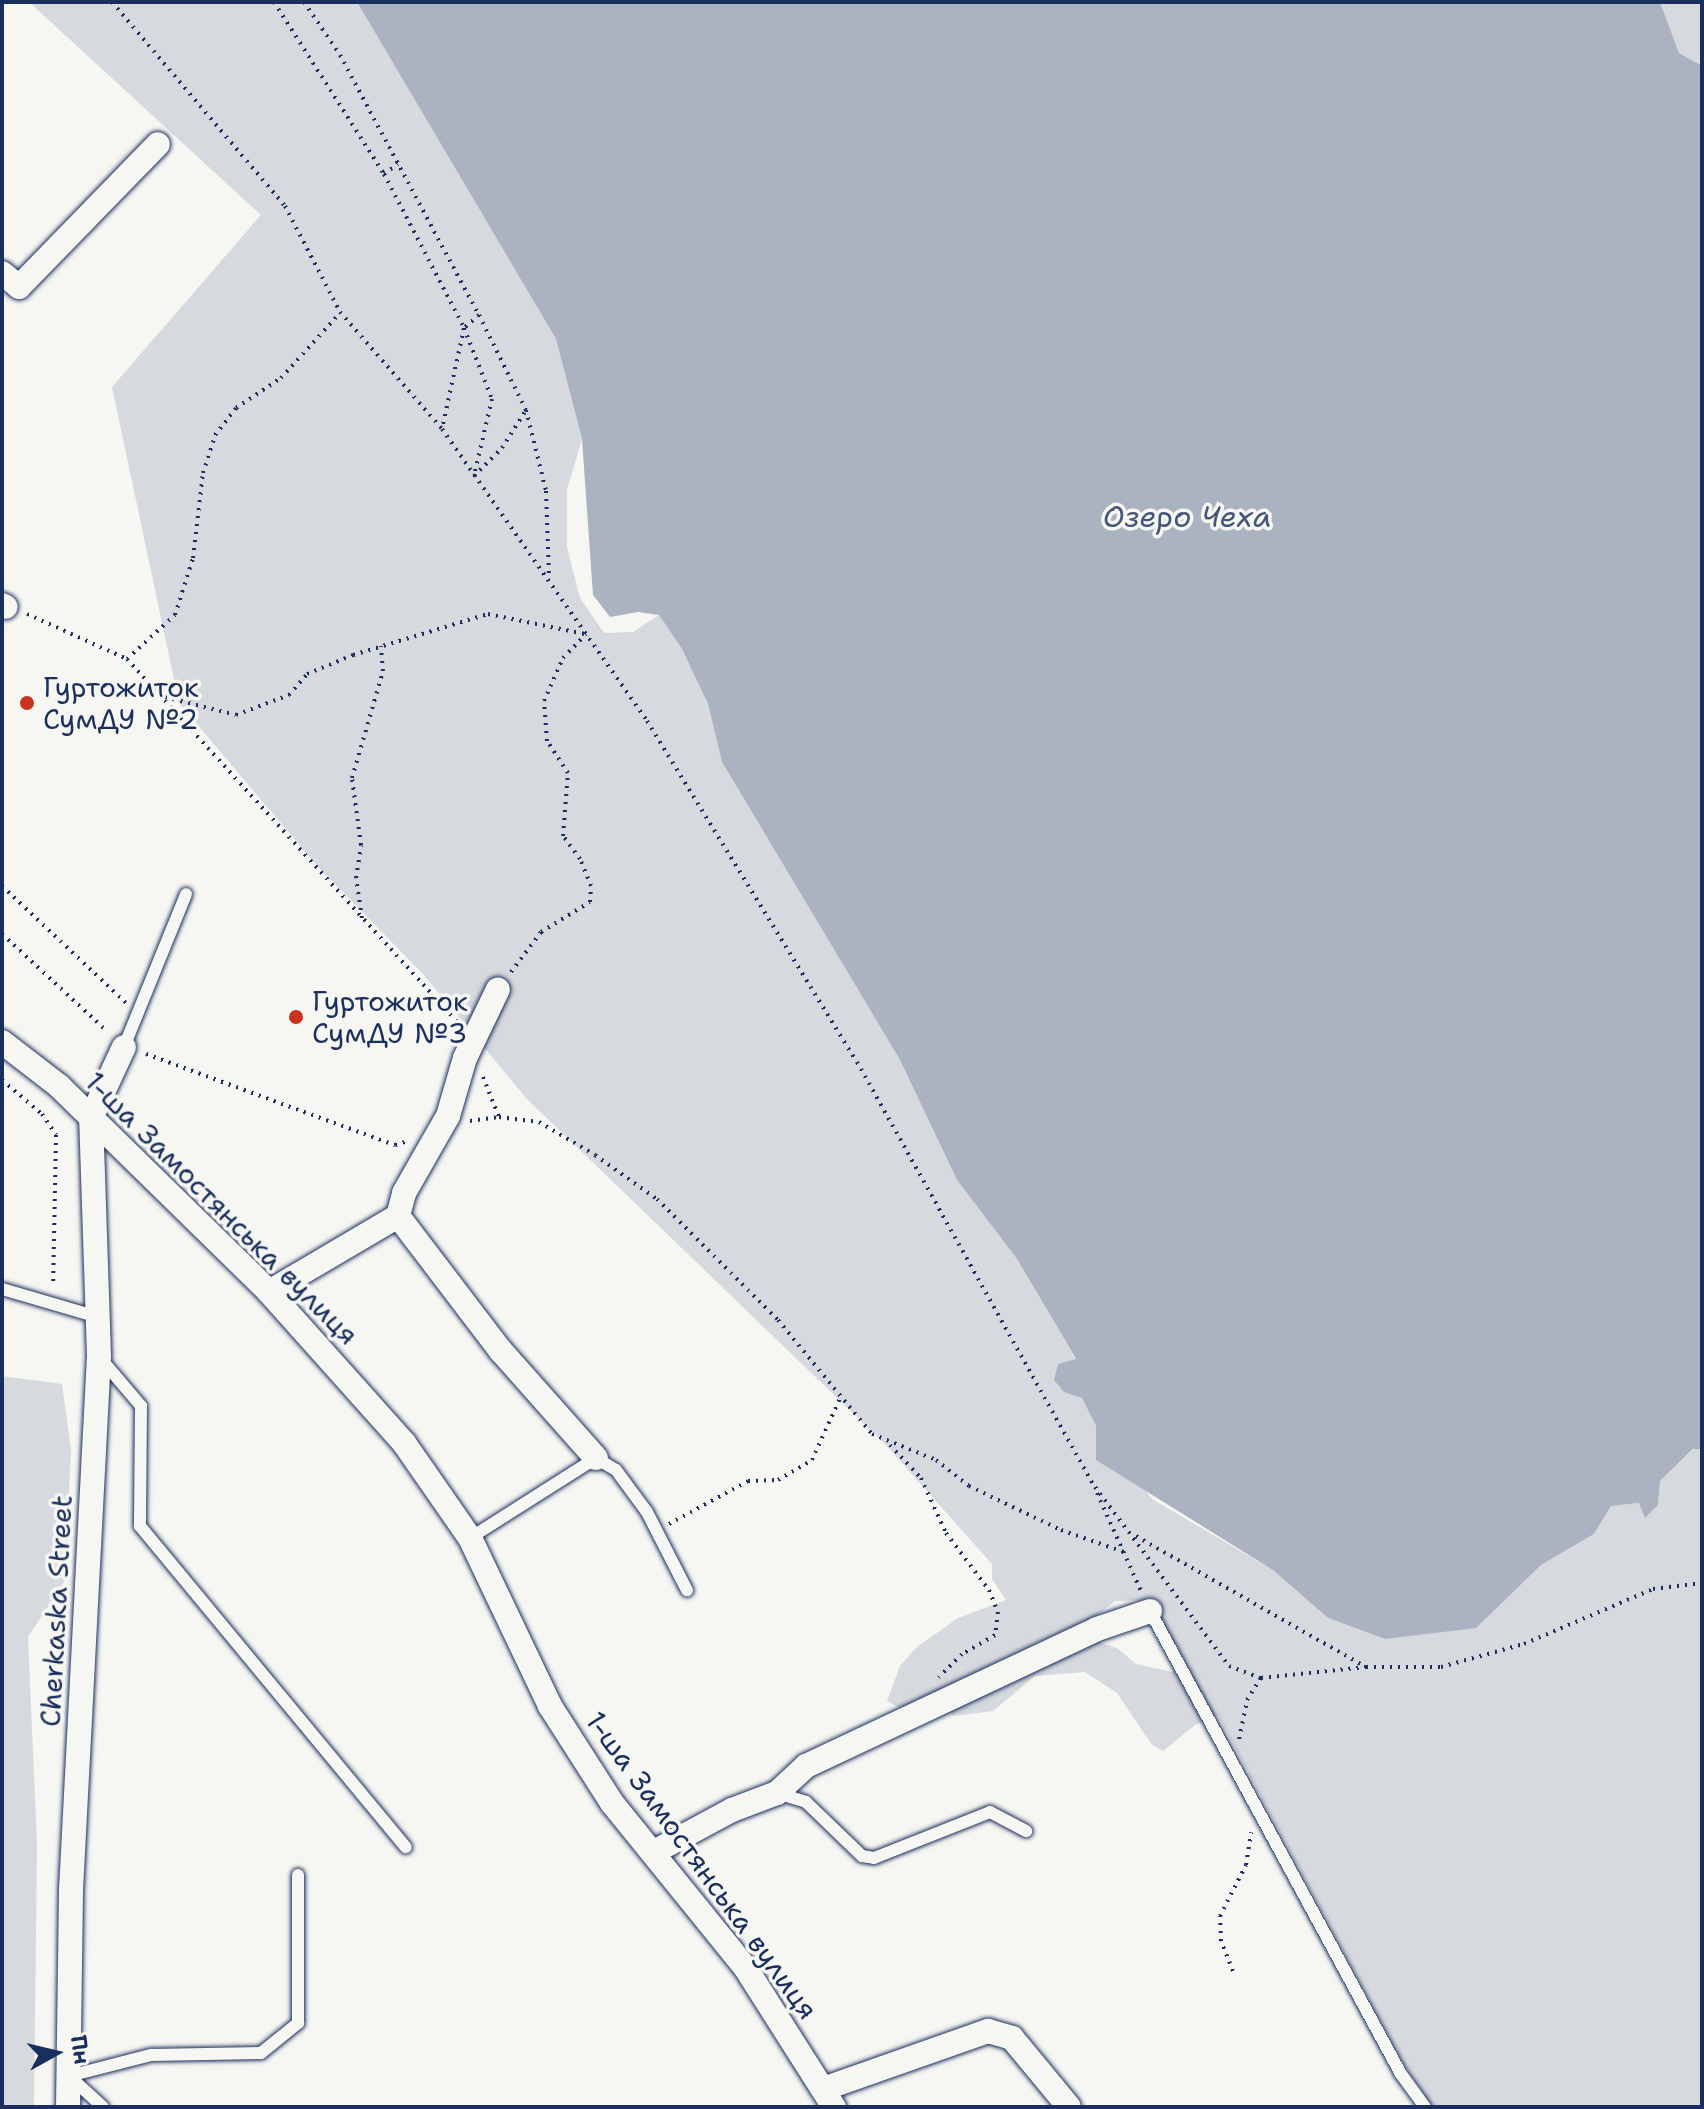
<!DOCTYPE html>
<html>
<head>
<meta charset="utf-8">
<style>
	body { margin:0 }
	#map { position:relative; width:1704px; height:2109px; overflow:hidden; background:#f6f6f2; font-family:"Shantell Sans",sans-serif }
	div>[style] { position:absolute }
	.green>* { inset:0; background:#d6d9dd }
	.water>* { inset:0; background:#abb2c0 }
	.path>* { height:4px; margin-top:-2px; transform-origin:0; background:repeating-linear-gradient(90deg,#1b2f5e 0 2px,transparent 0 8px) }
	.roads { filter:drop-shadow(0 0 2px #1b2f5e) drop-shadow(0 0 2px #1b2f5e) }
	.service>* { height:12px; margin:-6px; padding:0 6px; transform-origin:6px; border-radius:6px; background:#f6f6f2 }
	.minor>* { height:24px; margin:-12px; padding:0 12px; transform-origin:12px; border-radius:12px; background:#f6f6f2 }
	.dots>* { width:22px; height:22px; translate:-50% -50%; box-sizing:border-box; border:4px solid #f6f6f2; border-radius:50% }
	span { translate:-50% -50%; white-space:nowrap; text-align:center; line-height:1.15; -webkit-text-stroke:7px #f6f6f2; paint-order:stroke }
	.poi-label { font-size:28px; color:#1b2f5e }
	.left { translate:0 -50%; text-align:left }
	.street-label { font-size:28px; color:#1b2f5e }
	.water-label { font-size:30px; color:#46567b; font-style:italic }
	.frame { position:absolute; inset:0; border:4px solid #1b2f5e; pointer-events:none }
	.north { position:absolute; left:16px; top:2013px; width:80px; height:80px; -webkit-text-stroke:6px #f6f6f2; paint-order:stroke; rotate:82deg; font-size:22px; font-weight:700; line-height:32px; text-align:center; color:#1b2f5e }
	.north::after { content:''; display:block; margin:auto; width:28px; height:36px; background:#1b2f5e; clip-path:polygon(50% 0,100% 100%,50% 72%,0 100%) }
</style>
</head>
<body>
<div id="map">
	<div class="green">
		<div style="clip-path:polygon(evenodd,29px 2px,357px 2px,556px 339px,582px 439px,567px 490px,567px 547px,580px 598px,604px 633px,633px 632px,659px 615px,682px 649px,708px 704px,722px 762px,900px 1060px,957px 1180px,1017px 1259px,1076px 1360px,1064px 1392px,1082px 1397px,1096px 1426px,1152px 1499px,1273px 1570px,1328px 1618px,1385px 1639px,1476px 1627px,1541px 1565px,1594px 1534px,1611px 1506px,1639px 1503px,1646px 1517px,1658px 1505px,1660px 1481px,1694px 1449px,1702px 1449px,1702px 2107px,1432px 2107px,1404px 2064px,1218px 1716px,1195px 1725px,1163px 1751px,1152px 1745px,1117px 1693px,1085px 1672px,1035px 1676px,993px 1711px,953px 1716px,943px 1705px,898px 1707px,887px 1701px,900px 1666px,917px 1647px,958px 1618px,1006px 1600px,992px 1579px,992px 1564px,885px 1444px,526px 1098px,423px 974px,319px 868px,179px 703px,112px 387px,261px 215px,29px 2px,1148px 1600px,1185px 1661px,1172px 1672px,1136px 1664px,1117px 1648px,1083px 1637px,1088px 1623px,1115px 1601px,1148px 1600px)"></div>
		<div style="clip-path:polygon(1660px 2px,1702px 2px,1702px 66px,1679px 53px)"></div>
		<div style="clip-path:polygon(2px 1376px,62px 1384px,71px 1450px,65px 1580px,28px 1637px,37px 1844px,34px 2107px,2px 2107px)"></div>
	</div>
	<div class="water">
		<div style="clip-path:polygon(357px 2px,1660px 2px,1679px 53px,1702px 66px,1702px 1449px,1693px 1449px,1660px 1481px,1658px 1505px,1645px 1518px,1639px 1503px,1611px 1506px,1594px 1534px,1541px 1565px,1476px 1628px,1385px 1639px,1328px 1618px,1273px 1570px,1096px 1460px,1096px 1426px,1082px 1398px,1064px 1392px,1054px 1380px,1058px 1364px,1076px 1359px,1017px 1259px,957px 1180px,900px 1060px,722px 762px,708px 704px,682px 649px,659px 615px,638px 612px,610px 617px,593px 595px,582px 439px,556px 339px)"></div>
	</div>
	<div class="path">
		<div style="left:112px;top:2px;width:267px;rotate:49.7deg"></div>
		<div style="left:285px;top:206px;width:119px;rotate:62.6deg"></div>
		<div style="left:340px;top:312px;width:155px;rotate:48.9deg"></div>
		<div style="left:442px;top:429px;width:357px;rotate:54.9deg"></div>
		<div style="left:647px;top:721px;width:400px;rotate:58.4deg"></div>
		<div style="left:857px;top:1062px;width:487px;rotate:60.8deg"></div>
		<div style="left:1095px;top:1487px;width:224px;rotate:53.2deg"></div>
		<div style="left:1229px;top:1666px;width:34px;rotate:21deg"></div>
		<div style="left:1261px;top:1678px;width:106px;rotate:-6deg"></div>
		<div style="left:1366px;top:1667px;width:75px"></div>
		<div style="left:1441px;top:1667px;width:86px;rotate:-15.5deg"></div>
		<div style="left:1524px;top:1644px;width:140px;rotate:-23.1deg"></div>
		<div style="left:1653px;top:1589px;width:49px;rotate:-7deg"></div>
		<div style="left:274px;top:2px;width:204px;rotate:57.4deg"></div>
		<div style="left:384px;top:174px;width:174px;rotate:62.5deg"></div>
		<div style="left:464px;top:328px;width:76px;rotate:68.5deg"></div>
		<div style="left:492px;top:399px;width:79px;rotate:103.2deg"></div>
		<div style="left:474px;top:476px;width:40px;rotate:-45deg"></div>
		<div style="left:502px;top:448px;width:45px;rotate:-57.7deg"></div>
		<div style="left:304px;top:2px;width:64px;rotate:55.8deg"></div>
		<div style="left:340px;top:55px;width:295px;rotate:61.9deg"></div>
		<div style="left:479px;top:315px;width:20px;rotate:139deg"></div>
		<div style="left:464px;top:328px;width:103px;rotate:102.3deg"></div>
		<div style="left:384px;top:174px;width:17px;rotate:-36deg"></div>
		<div style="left:479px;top:315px;width:106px;rotate:63.7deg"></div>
		<div style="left:526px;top:410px;width:83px;rotate:76.1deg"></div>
		<div style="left:546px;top:491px;width:88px;rotate:88deg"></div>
		<div style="left:27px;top:614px;width:110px;rotate:24.2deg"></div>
		<div style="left:127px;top:659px;width:493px;rotate:47.7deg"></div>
		<div style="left:127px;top:659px;width:65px;rotate:-42.5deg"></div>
		<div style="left:175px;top:615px;width:60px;rotate:-72.5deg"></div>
		<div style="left:193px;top:558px;width:86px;rotate:-83.3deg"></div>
		<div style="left:203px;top:473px;width:40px;rotate:-72deg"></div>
		<div style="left:215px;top:435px;width:34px;rotate:-52deg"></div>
		<div style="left:236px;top:408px;width:54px;rotate:-33.7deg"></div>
		<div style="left:281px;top:378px;width:88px;rotate:-47.8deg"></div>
		<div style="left:165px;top:697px;width:73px;rotate:14.2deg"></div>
		<div style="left:236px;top:715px;width:57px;rotate:-20.7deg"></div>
		<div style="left:289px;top:695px;width:28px;rotate:-49deg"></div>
		<div style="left:307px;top:674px;width:50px;rotate:-22.4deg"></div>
		<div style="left:353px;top:655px;width:141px;rotate:-16.9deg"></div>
		<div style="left:488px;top:614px;width:99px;rotate:11.7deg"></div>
		<div style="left:2px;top:886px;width:170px;rotate:43.3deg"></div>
		<div style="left:362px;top:918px;width:40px;rotate:-98.5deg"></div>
		<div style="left:356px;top:878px;width:33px;rotate:-81deg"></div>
		<div style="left:361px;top:845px;width:68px;rotate:-97.7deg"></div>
		<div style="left:352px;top:778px;width:111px;rotate:-73.8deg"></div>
		<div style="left:383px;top:671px;width:25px;rotate:-95deg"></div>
		<div style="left:2px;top:934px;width:144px;rotate:42.8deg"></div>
		<div style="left:511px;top:972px;width:50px;rotate:-53.1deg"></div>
		<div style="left:541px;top:932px;width:57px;rotate:-31.5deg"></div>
		<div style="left:590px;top:902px;width:16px;rotate:-86deg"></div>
		<div style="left:591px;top:886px;width:29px;rotate:-112deg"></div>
		<div style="left:580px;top:859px;width:29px;rotate:-126deg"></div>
		<div style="left:563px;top:836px;width:63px;rotate:-85.5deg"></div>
		<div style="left:568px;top:773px;width:38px;rotate:-123deg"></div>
		<div style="left:547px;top:741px;width:40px;rotate:-94.3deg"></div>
		<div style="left:544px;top:701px;width:47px;rotate:-66.2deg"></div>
		<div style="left:563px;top:658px;width:33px;rotate:-46deg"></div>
		<div style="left:146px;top:1054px;width:265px;rotate:20.1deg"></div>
		<div style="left:395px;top:1145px;width:14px;rotate:-17deg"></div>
		<div style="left:483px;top:1077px;width:43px;rotate:68.2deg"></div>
		<div style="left:2px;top:1080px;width:52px;rotate:40.4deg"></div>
		<div style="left:42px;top:1114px;width:25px;rotate:56deg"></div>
		<div style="left:56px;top:1135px;width:151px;rotate:91.1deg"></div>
		<div style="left:470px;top:1121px;width:29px;rotate:-8deg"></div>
		<div style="left:499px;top:1117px;width:40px;rotate:7.1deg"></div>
		<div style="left:539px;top:1122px;width:65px;rotate:30.5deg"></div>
		<div style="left:595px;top:1155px;width:76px;rotate:35.4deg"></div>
		<div style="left:657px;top:1199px;width:171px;rotate:45deg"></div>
		<div style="left:778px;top:1320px;width:148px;rotate:50.5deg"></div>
		<div style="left:872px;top:1434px;width:69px;rotate:22.1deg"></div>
		<div style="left:936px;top:1460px;width:42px;rotate:38.2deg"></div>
		<div style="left:969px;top:1486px;width:102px;rotate:25.6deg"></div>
		<div style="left:1061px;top:1530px;width:67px;rotate:19.2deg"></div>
		<div style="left:890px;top:1445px;width:45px;rotate:46.8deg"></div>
		<div style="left:921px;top:1478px;width:60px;rotate:65.6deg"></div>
		<div style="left:946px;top:1533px;width:71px;rotate:53deg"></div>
		<div style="left:989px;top:1590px;width:24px;rotate:68deg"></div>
		<div style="left:998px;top:1612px;width:23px;rotate:97deg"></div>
		<div style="left:995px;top:1635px;width:38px;rotate:150deg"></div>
		<div style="left:962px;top:1654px;width:33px;rotate:135deg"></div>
		<div style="left:1097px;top:1493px;width:107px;rotate:65.8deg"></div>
		<div style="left:669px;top:1524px;width:90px;rotate:-28.6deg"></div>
		<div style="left:748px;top:1481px;width:30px;rotate:-2deg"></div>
		<div style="left:778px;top:1480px;width:39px;rotate:-30deg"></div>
		<div style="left:812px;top:1460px;width:70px;rotate:-65.6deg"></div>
		<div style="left:1136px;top:1536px;width:262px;rotate:29.7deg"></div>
		<div style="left:1239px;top:1739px;width:40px;rotate:-78deg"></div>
		<div style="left:1247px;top:1700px;width:26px;rotate:-58deg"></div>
		<div style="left:1233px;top:1971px;width:32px;rotate:-112deg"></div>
		<div style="left:1221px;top:1941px;width:25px;rotate:-92deg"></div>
		<div style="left:1220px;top:1916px;width:57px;rotate:-63deg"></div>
		<div style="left:1246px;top:1865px;width:33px;rotate:-81deg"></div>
	</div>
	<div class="roads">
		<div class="service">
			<div style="left:124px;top:1047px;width:165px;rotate:-67.9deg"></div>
			<div style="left:2px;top:1289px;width:100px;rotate:16.3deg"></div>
			<div style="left:101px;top:1359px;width:62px;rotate:49.6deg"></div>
			<div style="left:141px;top:1406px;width:120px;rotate:90.5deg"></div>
			<div style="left:140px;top:1526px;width:417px;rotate:50.4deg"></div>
			<div style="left:470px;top:1538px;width:149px;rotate:-32.4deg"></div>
			<div style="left:596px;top:1458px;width:23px;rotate:31deg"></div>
			<div style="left:616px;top:1470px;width:52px;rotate:53.6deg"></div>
			<div style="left:647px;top:1512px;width:88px;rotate:62.9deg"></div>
			<div style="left:1150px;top:1611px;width:527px;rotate:61.54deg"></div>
			<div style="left:1401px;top:2074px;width:41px;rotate:54deg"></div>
			<div style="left:777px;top:1793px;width:30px;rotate:17deg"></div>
			<div style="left:806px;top:1802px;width:78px;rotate:44deg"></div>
			<div style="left:862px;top:1856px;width:12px;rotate:9deg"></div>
			<div style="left:874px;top:1858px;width:125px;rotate:-21.6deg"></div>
			<div style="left:990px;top:1812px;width:41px;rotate:27.8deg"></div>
			<div style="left:69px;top:2076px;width:85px;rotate:-14.4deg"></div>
			<div style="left:151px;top:2055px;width:110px;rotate:-1deg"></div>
			<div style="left:261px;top:2053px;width:48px;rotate:-39deg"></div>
			<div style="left:298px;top:2023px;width:148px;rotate:-90deg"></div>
			<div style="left:69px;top:2076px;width:46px;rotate:42.4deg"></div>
		</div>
		<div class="minor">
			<div style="left:2px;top:273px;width:22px;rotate:39deg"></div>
			<div style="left:19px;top:287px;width:199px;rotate:-45.8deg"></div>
			<div style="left:2px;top:605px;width:4px;rotate:27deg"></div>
			<div style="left:2px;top:1042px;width:72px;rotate:37.7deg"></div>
			<div style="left:59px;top:1086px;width:294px;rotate:44.4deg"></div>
			<div style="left:269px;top:1292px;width:203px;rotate:48.2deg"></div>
			<div style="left:404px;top:1443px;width:116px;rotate:55.2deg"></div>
			<div style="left:470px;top:1538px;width:186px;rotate:64.5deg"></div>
			<div style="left:550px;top:1706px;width:115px;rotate:57.4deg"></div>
			<div style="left:612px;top:1803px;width:211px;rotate:51deg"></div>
			<div style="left:745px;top:1967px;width:166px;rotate:57.6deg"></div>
			<div style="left:398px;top:1216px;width:170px;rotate:52.7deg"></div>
			<div style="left:501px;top:1351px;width:143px;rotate:48.4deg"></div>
			<div style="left:269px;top:1292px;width:150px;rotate:-30.5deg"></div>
			<div style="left:398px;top:1216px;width:24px;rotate:-75deg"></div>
			<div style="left:404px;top:1193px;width:89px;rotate:-60.3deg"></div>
			<div style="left:448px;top:1116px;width:60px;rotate:-73.7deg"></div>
			<div style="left:465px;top:1058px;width:76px;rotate:-64.4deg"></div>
			<div style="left:654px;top:1852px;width:89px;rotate:-28.3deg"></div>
			<div style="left:732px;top:1810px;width:48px;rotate:-20.7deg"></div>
			<div style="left:777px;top:1793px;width:40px;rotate:-43deg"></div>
			<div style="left:806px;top:1766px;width:322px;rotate:-25.2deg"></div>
			<div style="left:1097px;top:1629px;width:56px;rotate:-18.8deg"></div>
			<div style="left:826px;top:2088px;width:172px;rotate:-19.4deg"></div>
			<div style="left:988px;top:2031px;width:25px;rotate:16deg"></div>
			<div style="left:1012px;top:2038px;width:89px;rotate:50.4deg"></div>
			<div style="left:68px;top:2107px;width:217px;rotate:-89.2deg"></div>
			<div style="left:71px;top:1890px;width:535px;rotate:-87deg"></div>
			<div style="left:99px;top:1356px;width:238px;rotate:-91.9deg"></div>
			<div style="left:91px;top:1118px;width:78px;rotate:-65.1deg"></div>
		</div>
	</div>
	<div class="dots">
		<div style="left:27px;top:703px;background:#c8321e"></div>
		<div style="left:296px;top:1017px;background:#c8321e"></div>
	</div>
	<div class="poi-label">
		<span class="left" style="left:43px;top:703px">Гуртожиток<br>СумДУ №2</span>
		<span class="left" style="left:312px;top:1017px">Гуртожиток<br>СумДУ №3</span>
	</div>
	<div class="street-label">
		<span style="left:222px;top:1208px;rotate:45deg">1-ша Замостянська вулиця</span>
		<span style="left:56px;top:1611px;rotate:-87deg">Cherkaska Street</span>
		<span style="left:702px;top:1865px;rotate:54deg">1-ша Замостянська вулиця</span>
	</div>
	<div class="water-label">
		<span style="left:1187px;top:517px">Озеро Чеха</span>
	</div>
	<div class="frame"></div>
	<div class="north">Пн</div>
</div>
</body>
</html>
